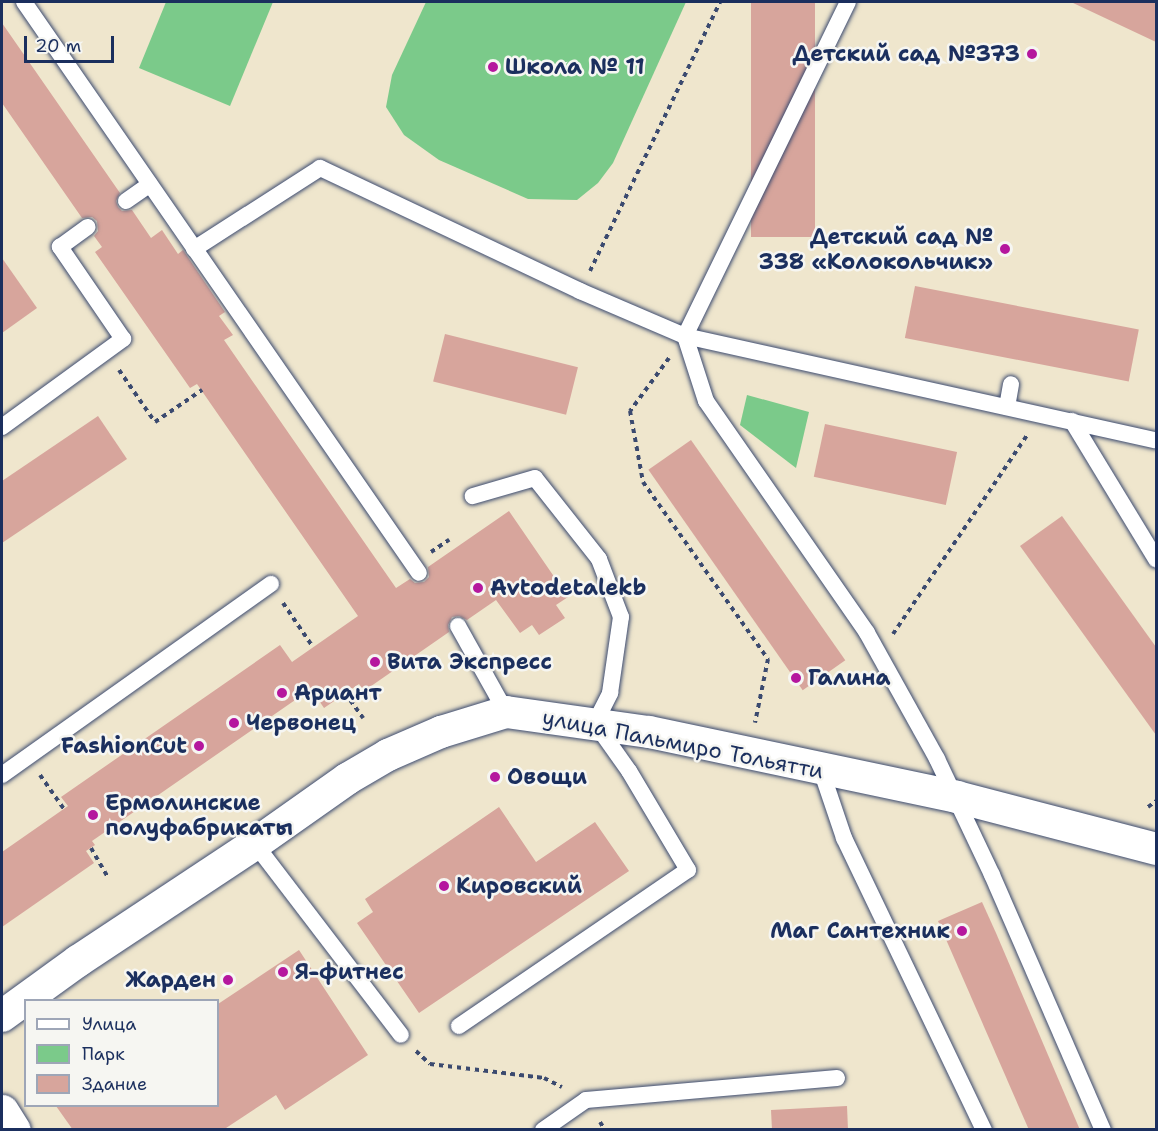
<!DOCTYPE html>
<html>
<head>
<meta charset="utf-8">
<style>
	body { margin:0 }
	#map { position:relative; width:1158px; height:1131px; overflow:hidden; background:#efe6cd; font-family:"Shantell Sans",sans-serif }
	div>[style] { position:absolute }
	.green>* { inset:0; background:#7bca8a }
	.building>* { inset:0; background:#d7a59c; transform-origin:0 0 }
	.path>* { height:4px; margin-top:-2px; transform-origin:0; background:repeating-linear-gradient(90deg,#3b4a6f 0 4.5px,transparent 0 9px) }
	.roads { filter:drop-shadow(0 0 2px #3b4a6f) drop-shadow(0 0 2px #3b4a6f) }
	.lane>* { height:16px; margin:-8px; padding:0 8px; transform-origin:8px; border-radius:8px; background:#fff }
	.street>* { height:32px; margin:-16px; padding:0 16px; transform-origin:16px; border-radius:16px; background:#fff }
	.secondary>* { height:33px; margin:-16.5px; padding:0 16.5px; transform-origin:16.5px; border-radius:16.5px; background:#fff }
	.dots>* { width:16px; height:16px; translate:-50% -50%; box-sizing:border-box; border:3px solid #f6f6f2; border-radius:50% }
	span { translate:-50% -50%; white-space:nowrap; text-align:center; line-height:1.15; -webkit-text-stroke:5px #f6f6f2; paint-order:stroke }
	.poi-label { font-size:22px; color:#1b2f5e; font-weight:700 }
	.right { translate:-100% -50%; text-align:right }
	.left { translate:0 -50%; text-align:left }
	.street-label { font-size:22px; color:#1b2f5e }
	.frame { position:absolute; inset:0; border:3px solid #1b2f5e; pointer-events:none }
	.legend { position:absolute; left:24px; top:999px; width:195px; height:108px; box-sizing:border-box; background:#f6f6f2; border:2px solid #9ea6b7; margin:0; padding:8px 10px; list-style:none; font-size:18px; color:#1b2f5e }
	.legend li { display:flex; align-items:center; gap:12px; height:30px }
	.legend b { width:30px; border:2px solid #9ea6b7 }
	.scale { position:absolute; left:24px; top:36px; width:90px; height:27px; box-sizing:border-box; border:3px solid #1b2f5e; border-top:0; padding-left:8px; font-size:18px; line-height:21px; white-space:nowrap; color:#1b2f5e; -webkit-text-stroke:4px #f6f6f2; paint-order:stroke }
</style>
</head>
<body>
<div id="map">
	<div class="green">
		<div style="clip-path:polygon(166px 2px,273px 2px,230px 106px,139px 68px)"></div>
		<div style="clip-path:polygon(426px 2px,686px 2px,613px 163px,598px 183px,577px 200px,528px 199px,439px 160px,404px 135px,386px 107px,392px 75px)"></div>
		<div style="clip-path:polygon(747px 395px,809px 412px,796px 468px,740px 425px)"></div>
	</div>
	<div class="building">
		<div style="left:751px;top:2px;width:64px;height:235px"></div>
		<div style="clip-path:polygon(1071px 2px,1156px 2px,1156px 42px)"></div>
		<div style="clip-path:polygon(2px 23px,120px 193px,116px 201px,118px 207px,122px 211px,132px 210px,151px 238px,162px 230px,178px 254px,183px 250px,225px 312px,219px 316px,233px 335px,224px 340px,396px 588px,410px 579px,415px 583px,424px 582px,429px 577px,428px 567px,509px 511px,568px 597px,556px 605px,565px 618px,539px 635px,532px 625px,520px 633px,496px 600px,467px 620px,459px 616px,452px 617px,448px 625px,449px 632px,364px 691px,359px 684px,324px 708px,311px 689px,92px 841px,95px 845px,86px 851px,94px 863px,2px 927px,2px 852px,68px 806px,61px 797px,280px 645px,292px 662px,358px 616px,197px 384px,190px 388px,95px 252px,102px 247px,94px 236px,98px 231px,97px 221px,92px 217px,82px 218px,2px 103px)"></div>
		<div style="clip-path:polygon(2px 258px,37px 308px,2px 333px)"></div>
		<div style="left:915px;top:286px;width:228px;height:53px;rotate:11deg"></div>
		<div style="left:445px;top:334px;width:137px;height:49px;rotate:14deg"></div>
		<div style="clip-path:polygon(98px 416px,127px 459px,2px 543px,2px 481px)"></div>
		<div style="left:825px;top:424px;width:135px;height:54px;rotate:12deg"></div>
		<div style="left:691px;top:440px;width:269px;height:52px;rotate:55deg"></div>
		<div style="clip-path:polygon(1062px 516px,1156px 647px,1156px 735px,1020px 546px)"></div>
		<div style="clip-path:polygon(499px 807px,536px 862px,595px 822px,629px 871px,419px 1013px,357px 923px,373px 912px,365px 899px)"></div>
		<div style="clip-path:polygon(982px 902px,996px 933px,1080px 1130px,1029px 1130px,938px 921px)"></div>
		<div style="clip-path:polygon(299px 950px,368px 1055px,285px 1110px,276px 1095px,223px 1130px,73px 1130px,56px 1106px,218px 1106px,218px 1004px)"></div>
		<div style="clip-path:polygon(847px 1106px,848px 1130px,772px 1130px,771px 1110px)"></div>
	</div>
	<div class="path">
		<div style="left:590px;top:271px;width:299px;rotate:-64.2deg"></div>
		<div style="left:669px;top:358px;width:66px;rotate:126.3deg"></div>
		<div style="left:630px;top:411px;width:72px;rotate:79.6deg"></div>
		<div style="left:643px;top:482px;width:217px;rotate:54.8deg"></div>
		<div style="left:768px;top:659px;width:65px;rotate:101.5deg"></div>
		<div style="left:119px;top:370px;width:63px;rotate:55.3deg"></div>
		<div style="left:155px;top:422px;width:57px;rotate:-34.2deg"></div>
		<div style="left:431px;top:552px;width:22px;rotate:-34deg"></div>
		<div style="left:283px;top:603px;width:53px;rotate:55.7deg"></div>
		<div style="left:893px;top:634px;width:241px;rotate:-56deg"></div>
		<div style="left:345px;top:693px;width:31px;rotate:54deg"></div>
		<div style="left:40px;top:775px;width:42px;rotate:54.8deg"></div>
		<div style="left:1148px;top:807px;width:10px;rotate:-37deg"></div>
		<div style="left:91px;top:848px;width:32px;rotate:60deg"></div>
		<div style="left:416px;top:1051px;width:19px;rotate:43deg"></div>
		<div style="left:430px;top:1064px;width:115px;rotate:7deg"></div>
		<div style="left:544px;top:1078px;width:20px;rotate:27deg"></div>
		<div style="left:600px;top:1122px;width:9px;rotate:58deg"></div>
	</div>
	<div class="roads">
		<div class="lane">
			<div style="left:24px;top:2px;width:694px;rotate:55.33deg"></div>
			<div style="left:126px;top:201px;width:29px;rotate:-35deg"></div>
			<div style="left:194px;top:249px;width:150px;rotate:-32.7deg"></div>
			<div style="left:320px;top:168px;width:288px;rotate:25.3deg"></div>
			<div style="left:580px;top:291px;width:114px;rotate:23.2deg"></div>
			<div style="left:685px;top:336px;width:372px;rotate:-64deg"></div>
			<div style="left:685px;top:336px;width:68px;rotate:72.1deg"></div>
			<div style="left:706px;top:401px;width:282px;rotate:55.2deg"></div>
			<div style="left:867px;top:633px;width:144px;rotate:60.9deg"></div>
			<div style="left:937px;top:759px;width:128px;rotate:64.6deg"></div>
			<div style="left:992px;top:875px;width:278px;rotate:66.5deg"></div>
			<div style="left:685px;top:336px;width:482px;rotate:12.5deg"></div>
			<div style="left:1007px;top:407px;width:23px;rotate:-80deg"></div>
			<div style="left:1072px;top:421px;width:162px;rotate:58.7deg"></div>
			<div style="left:2px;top:427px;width:150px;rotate:-36deg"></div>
			<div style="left:123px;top:339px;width:112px;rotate:-124.4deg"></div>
			<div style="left:60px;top:247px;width:34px;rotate:-36deg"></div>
			<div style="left:458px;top:626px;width:98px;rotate:60.8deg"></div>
			<div style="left:821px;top:770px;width:72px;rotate:71.3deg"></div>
			<div style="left:844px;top:838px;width:324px;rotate:64.4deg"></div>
			<div style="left:2px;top:775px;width:330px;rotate:-35.4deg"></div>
			<div style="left:255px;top:844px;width:240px;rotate:52.6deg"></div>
			<div style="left:459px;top:1026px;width:277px;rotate:-34.3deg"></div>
			<div style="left:688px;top:870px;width:115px;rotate:-120.8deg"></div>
			<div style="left:629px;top:771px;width:59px;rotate:-125.3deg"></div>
			<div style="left:595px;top:723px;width:34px;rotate:-63deg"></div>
			<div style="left:610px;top:693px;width:77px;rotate:-81.8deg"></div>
			<div style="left:621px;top:617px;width:62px;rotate:-110.8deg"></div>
			<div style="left:599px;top:559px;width:103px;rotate:-128.3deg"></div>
			<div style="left:535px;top:478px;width:65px;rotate:163.8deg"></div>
			<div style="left:543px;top:1130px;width:52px;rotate:-34.9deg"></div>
			<div style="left:586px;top:1100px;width:252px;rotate:-5deg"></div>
		</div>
		<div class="street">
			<div style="left:2px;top:1016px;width:94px;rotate:-35.9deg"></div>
			<div style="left:78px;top:961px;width:212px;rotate:-33.5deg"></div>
			<div style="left:255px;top:844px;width:113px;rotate:-35.2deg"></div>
			<div style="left:347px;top:779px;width:48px;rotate:-30.3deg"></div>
			<div style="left:388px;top:755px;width:58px;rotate:-23.5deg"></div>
			<div style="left:441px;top:732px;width:68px;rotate:-17.1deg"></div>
			<div style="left:506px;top:712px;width:144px;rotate:8deg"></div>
			<div style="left:649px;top:732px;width:315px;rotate:11.9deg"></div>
			<div style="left:957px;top:797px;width:206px;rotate:14.6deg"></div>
		</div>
		<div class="secondary">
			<div style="left:2px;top:1111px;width:22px;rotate:58deg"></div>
		</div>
	</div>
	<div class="dots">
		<div style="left:1032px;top:54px;background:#b5179e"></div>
		<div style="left:493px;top:67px;background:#b5179e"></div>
		<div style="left:1005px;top:249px;background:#b5179e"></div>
		<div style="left:478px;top:588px;background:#b5179e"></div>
		<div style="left:375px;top:662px;background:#b5179e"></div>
		<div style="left:796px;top:678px;background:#b5179e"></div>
		<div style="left:282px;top:693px;background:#b5179e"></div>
		<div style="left:234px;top:723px;background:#b5179e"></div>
		<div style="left:199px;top:746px;background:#b5179e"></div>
		<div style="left:495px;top:777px;background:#b5179e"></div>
		<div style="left:93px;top:815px;background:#b5179e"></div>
		<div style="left:444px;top:886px;background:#b5179e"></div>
		<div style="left:962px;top:931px;background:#b5179e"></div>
		<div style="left:283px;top:972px;background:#b5179e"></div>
		<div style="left:228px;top:980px;background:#b5179e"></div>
	</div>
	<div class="poi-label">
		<span class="right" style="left:1020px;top:54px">Детский сад №373</span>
		<span class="left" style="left:505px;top:67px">Школа № 11</span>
		<span class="right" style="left:993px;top:249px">Детский сад №<br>338 «Колокольчик»</span>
		<span class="left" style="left:490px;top:588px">Avtodetalekb</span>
		<span class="left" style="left:387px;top:662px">Вита Экспресс</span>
		<span class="left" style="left:808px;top:678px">Галина</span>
		<span class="left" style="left:294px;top:693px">Ариант</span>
		<span class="left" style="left:246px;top:723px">Червонец</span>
		<span class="right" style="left:187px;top:746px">FashionCut</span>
		<span class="left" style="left:507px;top:777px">Овощи</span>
		<span class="left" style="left:105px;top:815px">Ермолинские<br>полуфабрикаты</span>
		<span class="left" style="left:456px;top:886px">Кировский</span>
		<span class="right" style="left:950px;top:931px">Маг Сантехник</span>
		<span class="left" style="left:295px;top:972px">Я-фитнес</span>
		<span class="right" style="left:216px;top:980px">Жарден</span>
	</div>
	<div class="street-label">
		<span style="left:683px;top:744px;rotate:11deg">улица Пальмиро Тольятти</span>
	</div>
	<div class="frame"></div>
	<ul class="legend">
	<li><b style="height:8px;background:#fff"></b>Улица</li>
	<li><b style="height:16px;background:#7bca8a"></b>Парк</li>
	<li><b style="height:16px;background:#d7a59c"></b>Здание</li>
	</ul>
	<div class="scale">20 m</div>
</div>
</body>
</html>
